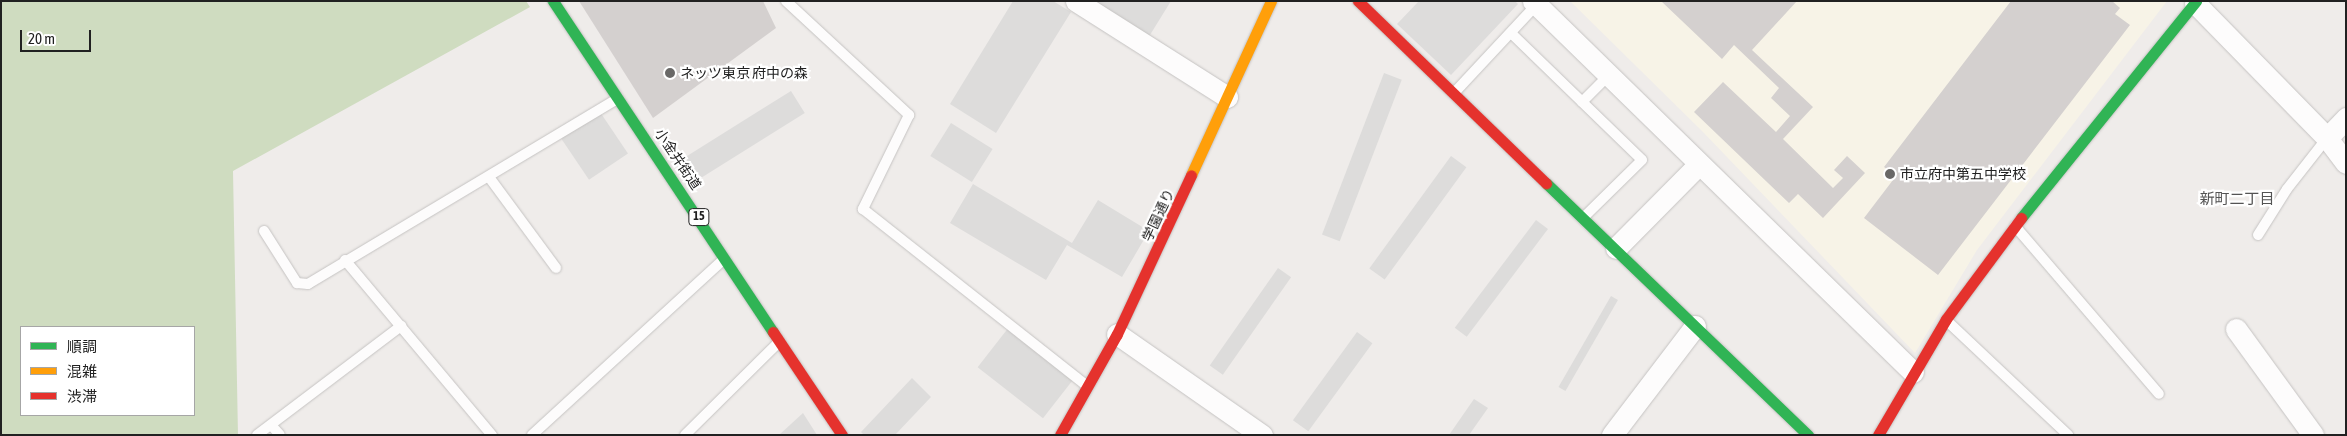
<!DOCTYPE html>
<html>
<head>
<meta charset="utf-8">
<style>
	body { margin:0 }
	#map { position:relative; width:2347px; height:436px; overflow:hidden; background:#efecea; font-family:"Asap Condensed","Noto Sans JP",sans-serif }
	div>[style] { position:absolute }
	.education>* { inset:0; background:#f7f3e7 }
	.religious>* { inset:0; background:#dddcdb; transform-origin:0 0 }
	.forest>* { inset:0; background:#cfdcc0 }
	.building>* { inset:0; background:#d4d0cf }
	.roads { filter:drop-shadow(0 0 1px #c5c3c2) drop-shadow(0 0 1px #c5c3c2) }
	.lane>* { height:10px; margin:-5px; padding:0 5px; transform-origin:5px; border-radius:5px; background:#fdfcfc }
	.street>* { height:21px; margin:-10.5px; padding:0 10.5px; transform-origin:10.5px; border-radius:10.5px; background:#fdfcfc }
	.fast>* { height:11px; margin:-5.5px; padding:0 5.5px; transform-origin:5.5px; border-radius:5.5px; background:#30b455 }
	.slow>* { height:11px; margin:-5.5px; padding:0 5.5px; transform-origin:5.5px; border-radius:5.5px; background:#ff9f0a }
	.jam>* { height:11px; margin:-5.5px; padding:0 5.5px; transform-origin:5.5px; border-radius:5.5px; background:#e5322d }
	.dots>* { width:14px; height:14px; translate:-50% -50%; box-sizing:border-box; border:2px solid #fff; border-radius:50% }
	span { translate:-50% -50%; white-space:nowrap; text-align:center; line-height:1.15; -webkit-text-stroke:4.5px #fff; paint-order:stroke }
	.shield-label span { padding:1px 4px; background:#fff; border:1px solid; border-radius:4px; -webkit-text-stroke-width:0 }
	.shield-label { font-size:12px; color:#212121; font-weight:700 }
	.poi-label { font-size:14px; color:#212121 }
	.left { translate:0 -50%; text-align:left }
	.street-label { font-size:14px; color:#212121 }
	.neighbourhood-label { font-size:15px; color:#545454 }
	.frame { position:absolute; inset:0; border:2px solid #212121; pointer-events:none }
	.legend { position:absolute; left:20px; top:326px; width:175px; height:90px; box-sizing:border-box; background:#fff; border:1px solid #a6a6a6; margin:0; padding:6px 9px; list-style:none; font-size:15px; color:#212121 }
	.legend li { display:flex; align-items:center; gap:10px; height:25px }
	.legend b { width:25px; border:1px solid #a6a6a6 }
	.scale { position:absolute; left:20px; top:30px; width:71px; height:22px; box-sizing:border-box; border:2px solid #212121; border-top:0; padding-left:6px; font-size:15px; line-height:18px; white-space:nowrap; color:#212121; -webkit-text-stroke:4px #fff; paint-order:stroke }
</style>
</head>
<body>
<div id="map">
	<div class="education">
		<div style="clip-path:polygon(1570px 1px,2167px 1px,1977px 250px,1915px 353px,1703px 132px)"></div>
	</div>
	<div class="religious">
		<div style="clip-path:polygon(1013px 1px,1053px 1px,1071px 12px,996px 133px,950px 104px)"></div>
		<div style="clip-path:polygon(1086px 1px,1171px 1px,1145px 43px)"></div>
		<div style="clip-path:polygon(1419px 1px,1515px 1px,1518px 4px,1451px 75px,1397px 24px)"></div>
		<div style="left:1384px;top:73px;width:19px;height:173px;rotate:21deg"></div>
		<div style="left:791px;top:91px;width:26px;height:131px;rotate:58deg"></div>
		<div style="left:600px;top:112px;width:50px;height:47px;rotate:56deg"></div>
		<div style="left:951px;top:123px;width:49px;height:39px;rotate:32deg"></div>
		<div style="left:1451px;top:156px;width:19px;height:139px;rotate:36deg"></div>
		<div style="clip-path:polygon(973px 184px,1072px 243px,1098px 200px,1149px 231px,1122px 277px,1067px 245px,1046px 280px,950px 223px)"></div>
		<div style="left:1536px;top:220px;width:15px;height:135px;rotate:37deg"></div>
		<div style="left:1278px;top:268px;width:16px;height:119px;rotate:35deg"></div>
		<div style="left:1611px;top:296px;width:8px;height:105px;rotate:30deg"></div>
		<div style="left:1009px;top:327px;width:83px;height:51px;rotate:38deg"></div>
		<div style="left:1357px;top:332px;width:19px;height:109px;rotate:36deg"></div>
		<div style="clip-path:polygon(912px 378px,931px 397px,895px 435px,864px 435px,861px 432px)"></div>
		<div style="clip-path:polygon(1474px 399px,1488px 408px,1469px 435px,1449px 435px)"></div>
		<div style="clip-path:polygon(803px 413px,817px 435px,779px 435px)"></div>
	</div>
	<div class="forest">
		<div style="clip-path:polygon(evenodd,1px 1px,526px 1px,530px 7px,233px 171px,238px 435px,1px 435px,1px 1px,21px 327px,194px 327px,194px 415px,21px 415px,21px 327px)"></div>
	</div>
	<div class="building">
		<div style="clip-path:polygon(579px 1px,763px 1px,776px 28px,653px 118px)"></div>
		<div style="clip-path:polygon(1661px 1px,1797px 1px,1752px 50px,1813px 107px,1783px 139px,1833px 188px,1843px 178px,1834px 170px,1847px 156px,1865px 173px,1823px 218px,1798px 194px,1789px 203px,1694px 112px,1723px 82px,1776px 132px,1790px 116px,1771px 98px,1779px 88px,1734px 45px,1722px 59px)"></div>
		<div style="clip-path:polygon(2011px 1px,2112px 1px,2120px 8px,2115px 14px,2130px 25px,1938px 275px,1864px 218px,1896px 176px,1884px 167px)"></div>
	</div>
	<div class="roads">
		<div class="lane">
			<div style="left:786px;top:1px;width:168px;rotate:42.8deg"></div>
			<div style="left:909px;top:115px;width:105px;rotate:116.1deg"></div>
			<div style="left:863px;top:209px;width:285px;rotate:38.3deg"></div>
			<div style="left:1511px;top:33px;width:182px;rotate:44.1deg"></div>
			<div style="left:1642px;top:160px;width:81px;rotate:135.5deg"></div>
			<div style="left:1455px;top:92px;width:119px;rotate:-47deg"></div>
			<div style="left:1582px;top:102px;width:37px;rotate:-45deg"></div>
			<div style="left:489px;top:177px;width:113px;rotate:53.6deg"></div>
			<div style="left:2015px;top:226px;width:221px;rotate:49.4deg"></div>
			<div style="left:264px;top:231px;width:62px;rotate:57.6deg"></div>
			<div style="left:297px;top:283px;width:11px;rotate:5deg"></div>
			<div style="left:308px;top:284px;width:360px;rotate:-30.9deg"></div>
			<div style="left:2258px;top:235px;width:54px;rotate:-57.8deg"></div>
			<div style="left:2287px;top:189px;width:65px;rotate:-51.9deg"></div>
			<div style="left:345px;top:260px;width:229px;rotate:50deg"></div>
			<div style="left:1946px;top:320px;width:168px;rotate:43.3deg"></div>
			<div style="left:271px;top:425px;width:13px;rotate:48deg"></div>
			<div style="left:257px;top:435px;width:181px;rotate:-37.1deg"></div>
			<div style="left:532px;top:435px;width:259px;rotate:-42.5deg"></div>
			<div style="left:685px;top:435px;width:132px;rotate:-44.7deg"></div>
		</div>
		<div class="street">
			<div style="left:1076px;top:1px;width:179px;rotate:32.4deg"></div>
			<div style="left:1533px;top:1px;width:531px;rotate:44.31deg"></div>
			<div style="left:2195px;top:3px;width:189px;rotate:45.6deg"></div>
			<div style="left:2327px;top:138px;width:31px;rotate:53deg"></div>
			<div style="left:2327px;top:138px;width:28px;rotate:-46deg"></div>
			<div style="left:1616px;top:248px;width:118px;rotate:-45.3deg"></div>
			<div style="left:2236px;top:329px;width:131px;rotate:54deg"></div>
			<div style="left:1117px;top:334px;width:177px;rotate:34.9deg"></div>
			<div style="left:1612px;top:435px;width:137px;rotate:-52.7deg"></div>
		</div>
		<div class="fast">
			<div style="left:553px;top:1px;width:397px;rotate:56.4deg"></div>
			<div style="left:1546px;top:183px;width:364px;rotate:43.9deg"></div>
			<div style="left:2021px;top:218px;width:279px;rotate:-51.1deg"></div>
		</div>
		<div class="slow">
			<div style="left:1191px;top:175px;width:192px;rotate:-65.3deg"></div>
		</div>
		<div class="jam">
			<div style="left:1358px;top:1px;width:262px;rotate:44.1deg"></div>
			<div style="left:773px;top:332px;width:124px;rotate:56.2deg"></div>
			<div style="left:1060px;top:435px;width:116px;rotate:-60.6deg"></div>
			<div style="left:1117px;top:334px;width:175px;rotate:-65deg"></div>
			<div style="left:1878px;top:435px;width:134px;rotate:-59.6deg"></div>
			<div style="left:1946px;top:319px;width:126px;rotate:-53.4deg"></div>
		</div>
	</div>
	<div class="dots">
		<div style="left:670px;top:73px;background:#696867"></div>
		<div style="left:1890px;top:174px;background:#696867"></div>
	</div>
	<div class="shield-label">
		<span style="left:699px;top:217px">15</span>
	</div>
	<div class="poi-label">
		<span class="left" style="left:680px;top:73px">ネッツ東京 府中の森</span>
		<span class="left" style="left:1900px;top:174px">市立府中第五中学校</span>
	</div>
	<div class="street-label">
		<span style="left:678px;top:159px;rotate:56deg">小金井街道</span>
		<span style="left:1158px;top:215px;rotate:-65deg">学園通り</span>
	</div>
	<div class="neighbourhood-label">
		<span style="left:2237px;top:199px">新町二丁目</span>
	</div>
	<div class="frame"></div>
	<ul class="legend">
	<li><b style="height:6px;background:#30b455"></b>順調</li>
	<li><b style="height:6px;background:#ff9f0a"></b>混雑</li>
	<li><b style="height:6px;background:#e5322d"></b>渋滞</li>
	</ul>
	<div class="scale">20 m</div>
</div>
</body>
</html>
